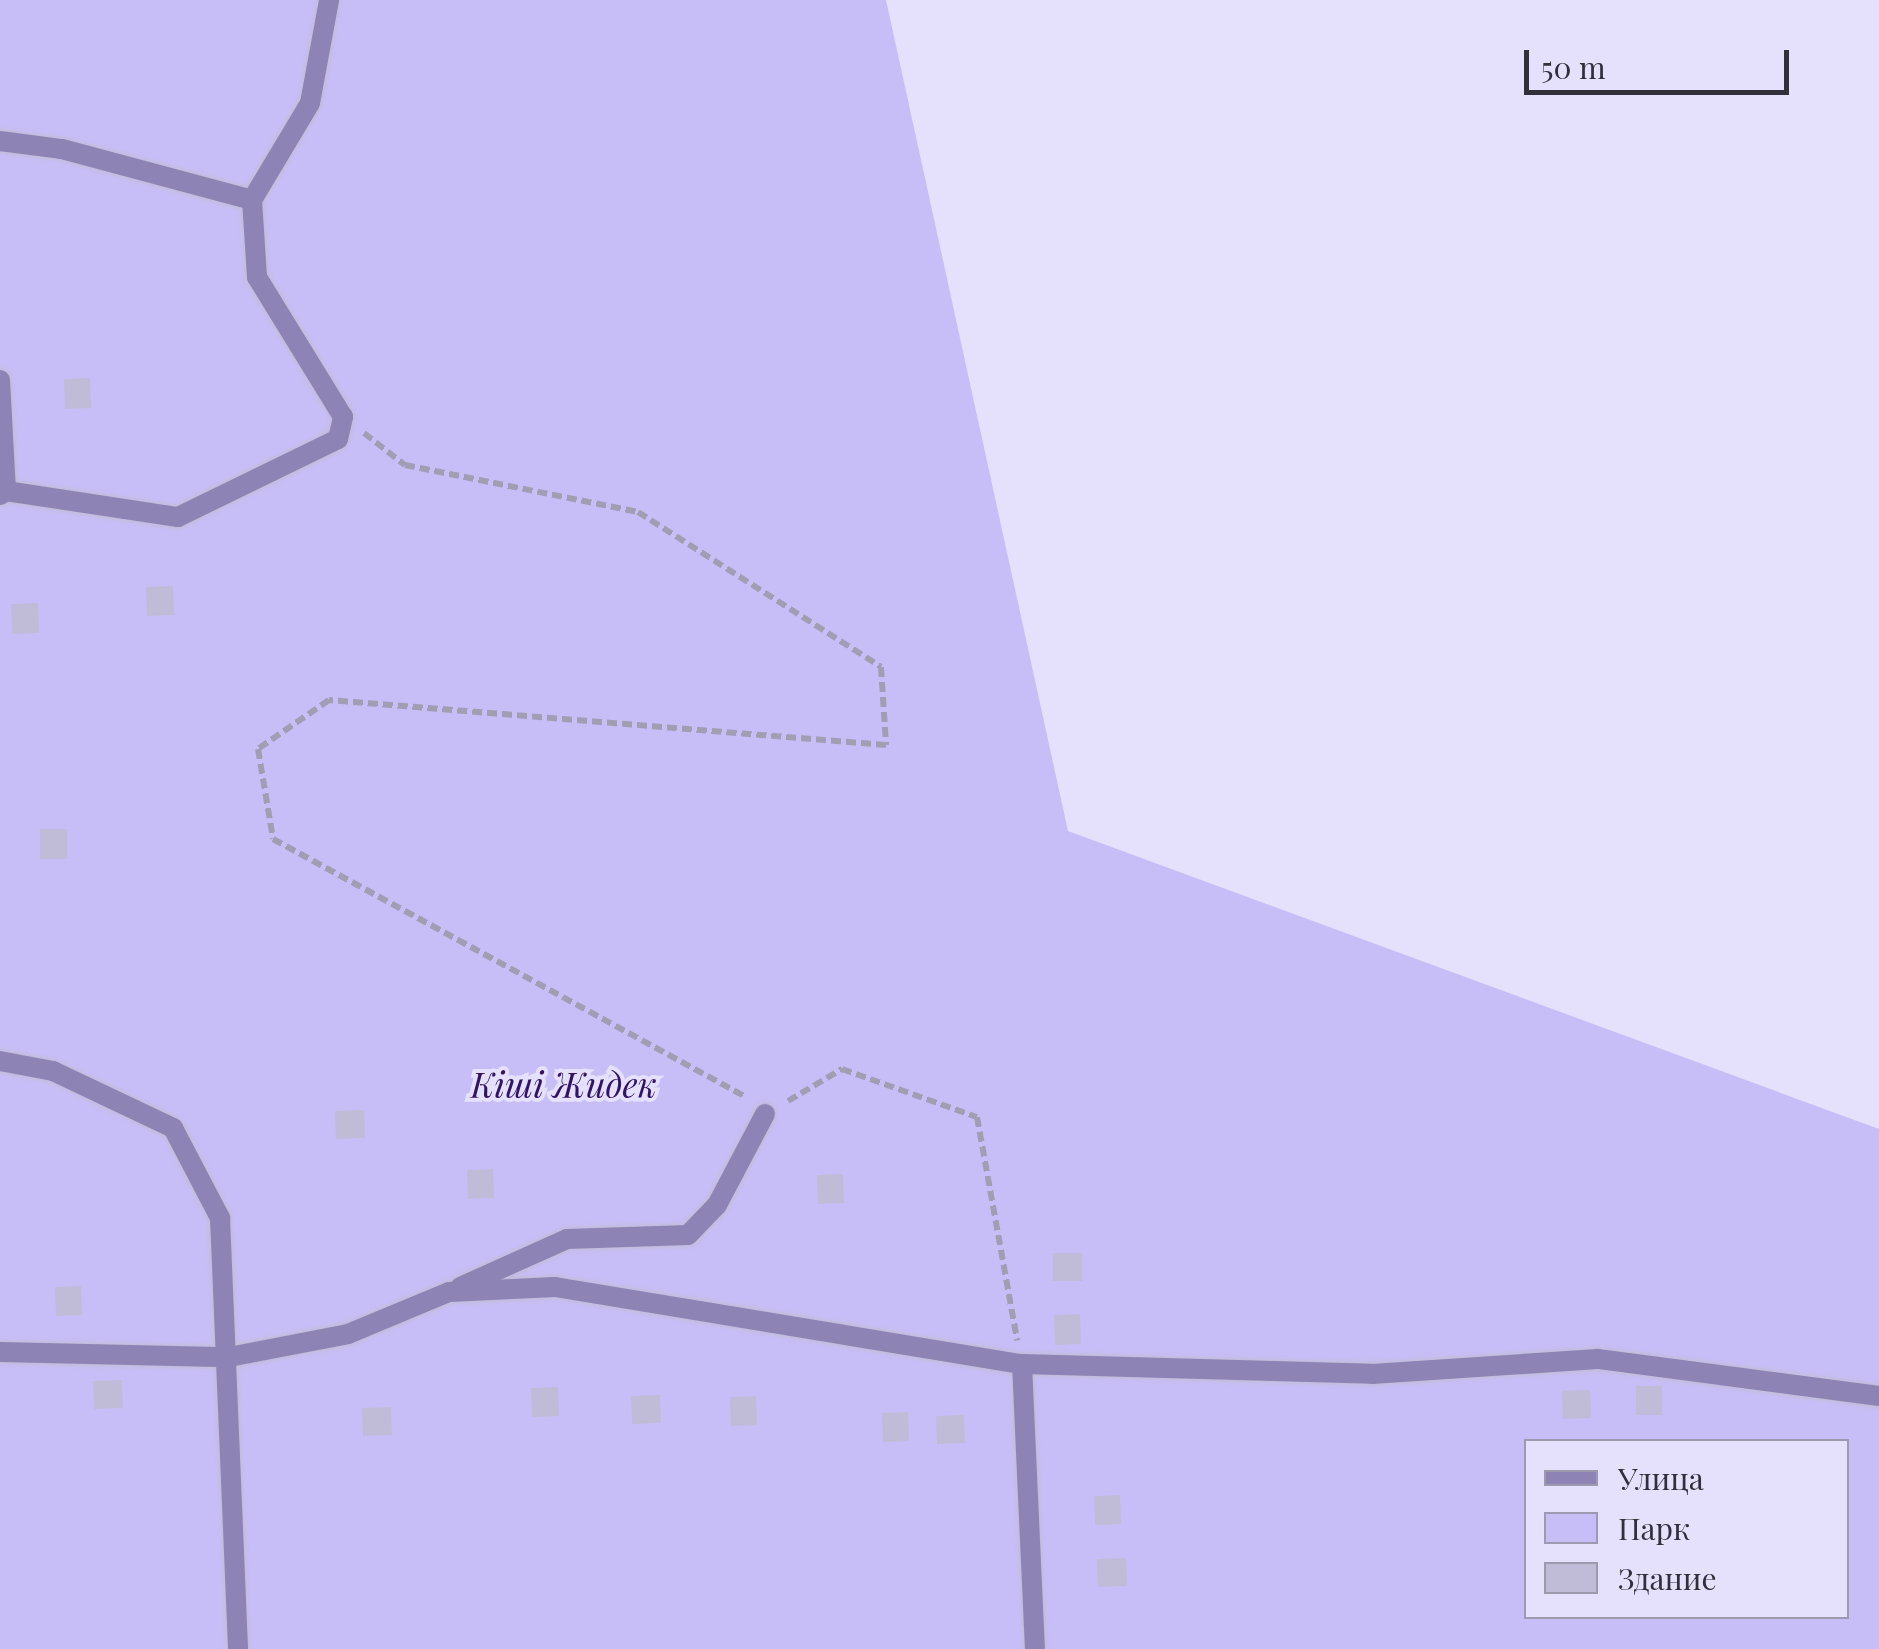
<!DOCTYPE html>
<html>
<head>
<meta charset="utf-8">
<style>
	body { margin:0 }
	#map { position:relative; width:1879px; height:1649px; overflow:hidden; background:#e5e1fd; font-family:"Playfair Display",serif }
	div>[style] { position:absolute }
	.green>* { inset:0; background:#c8bef7 }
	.building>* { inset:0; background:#c0bcd7; transform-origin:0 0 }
	.path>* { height:6px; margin-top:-3px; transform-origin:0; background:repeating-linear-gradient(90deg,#a19eb4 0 10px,transparent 0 15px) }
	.roads { filter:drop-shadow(0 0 2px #c1bdd6) drop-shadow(0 0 2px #c1bdd6) }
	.street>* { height:20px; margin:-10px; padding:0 10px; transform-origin:10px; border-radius:10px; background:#8d84b5 }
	span { translate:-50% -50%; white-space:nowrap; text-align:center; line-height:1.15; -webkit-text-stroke:8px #e5e1fd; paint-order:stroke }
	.park-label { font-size:35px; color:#321366; font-style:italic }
	.legend { position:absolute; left:1524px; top:1439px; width:325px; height:180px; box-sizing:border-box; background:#e5e1fd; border:2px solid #9d9aaf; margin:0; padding:12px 18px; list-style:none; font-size:30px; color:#312f3a }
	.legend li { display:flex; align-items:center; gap:20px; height:50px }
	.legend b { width:50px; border:2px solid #9d9aaf }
	.scale { position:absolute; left:1524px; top:50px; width:265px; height:45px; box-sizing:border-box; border:5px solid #312f3a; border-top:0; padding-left:12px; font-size:30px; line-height:35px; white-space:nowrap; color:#312f3a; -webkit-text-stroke:8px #e5e1fd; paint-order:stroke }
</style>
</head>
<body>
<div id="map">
	<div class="green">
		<div style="clip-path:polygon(evenodd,0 0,886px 0,1068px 831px,1879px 1129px,1879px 1649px,0 1649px,0 0,1526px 1442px,1846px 1442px,1846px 1616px,1526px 1616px,1526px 1442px)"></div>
	</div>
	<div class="building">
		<div style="left:90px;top:378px;width:30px;height:26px;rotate:88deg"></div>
		<div style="left:173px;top:586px;width:29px;height:27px;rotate:88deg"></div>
		<div style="left:38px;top:603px;width:30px;height:27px;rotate:88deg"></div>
		<div style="left:40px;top:829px;width:27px;height:30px"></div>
		<div style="left:364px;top:1110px;width:28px;height:29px;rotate:88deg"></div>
		<div style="left:493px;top:1169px;width:29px;height:26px;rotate:88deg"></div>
		<div style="left:843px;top:1174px;width:29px;height:26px;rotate:88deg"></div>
		<div style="left:1082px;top:1253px;width:28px;height:29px;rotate:90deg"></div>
		<div style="left:81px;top:1286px;width:29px;height:26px;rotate:88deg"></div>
		<div style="left:1080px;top:1314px;width:30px;height:26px;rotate:88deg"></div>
		<div style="left:122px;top:1380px;width:28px;height:29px;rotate:88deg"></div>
		<div style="left:1636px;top:1386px;width:26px;height:29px"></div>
		<div style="left:558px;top:1387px;width:29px;height:27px;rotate:88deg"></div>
		<div style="left:1590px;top:1390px;width:28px;height:28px;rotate:88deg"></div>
		<div style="left:660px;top:1395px;width:28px;height:29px;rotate:88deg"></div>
		<div style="left:756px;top:1396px;width:29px;height:26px;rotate:88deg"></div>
		<div style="left:391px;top:1407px;width:28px;height:29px;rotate:88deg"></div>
		<div style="left:908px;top:1412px;width:29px;height:26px;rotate:88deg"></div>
		<div style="left:964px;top:1415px;width:28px;height:28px;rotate:88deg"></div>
		<div style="left:1120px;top:1495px;width:29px;height:26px;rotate:88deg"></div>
		<div style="left:1126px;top:1558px;width:28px;height:29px;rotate:88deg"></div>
	</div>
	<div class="path">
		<div style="left:364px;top:433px;width:52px;rotate:38deg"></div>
		<div style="left:405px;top:465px;width:238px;rotate:11.4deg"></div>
		<div style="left:638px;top:512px;width:288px;rotate:32.5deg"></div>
		<div style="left:881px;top:667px;width:78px;rotate:86.3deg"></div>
		<div style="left:886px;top:745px;width:559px;rotate:-175.38deg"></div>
		<div style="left:329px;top:700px;width:86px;rotate:145.4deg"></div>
		<div style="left:258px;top:749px;width:91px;rotate:80.5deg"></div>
		<div style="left:273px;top:839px;width:539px;rotate:28.61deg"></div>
		<div style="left:788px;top:1101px;width:63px;rotate:-30.7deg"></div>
		<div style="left:842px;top:1069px;width:143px;rotate:19.6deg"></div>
		<div style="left:977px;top:1117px;width:227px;rotate:79.8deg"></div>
	</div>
	<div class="roads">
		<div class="street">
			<div style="left:0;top:141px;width:63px;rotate:7.4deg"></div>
			<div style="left:62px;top:149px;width:197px;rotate:15deg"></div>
			<div style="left:0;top:380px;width:111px;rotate:86.9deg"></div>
			<div style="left:6px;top:491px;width:7px;rotate:146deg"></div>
			<div style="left:6px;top:491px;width:174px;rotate:8.6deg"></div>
			<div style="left:178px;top:517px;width:178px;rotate:-26deg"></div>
			<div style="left:338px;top:439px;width:23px;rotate:-77deg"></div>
			<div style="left:343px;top:417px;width:164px;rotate:-121.6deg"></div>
			<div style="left:257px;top:277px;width:77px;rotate:-93.7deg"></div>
			<div style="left:252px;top:200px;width:113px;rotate:-59.1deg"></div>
			<div style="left:310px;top:103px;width:105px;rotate:-79.5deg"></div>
			<div style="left:0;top:1061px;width:54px;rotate:10.7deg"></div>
			<div style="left:53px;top:1071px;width:133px;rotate:25.4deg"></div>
			<div style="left:173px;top:1128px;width:102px;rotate:62.4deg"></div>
			<div style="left:220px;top:1218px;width:431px;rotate:87.6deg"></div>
			<div style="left:460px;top:1287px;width:117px;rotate:-24.2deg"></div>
			<div style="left:567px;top:1239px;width:121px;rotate:-1.9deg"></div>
			<div style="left:688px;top:1235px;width:42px;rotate:-46deg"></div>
			<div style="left:717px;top:1205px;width:103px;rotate:-62.2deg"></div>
			<div style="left:0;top:1352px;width:229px;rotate:1.3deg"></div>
			<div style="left:229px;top:1357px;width:121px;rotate:-10.9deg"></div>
			<div style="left:348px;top:1334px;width:109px;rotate:-22.6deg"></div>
			<div style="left:449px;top:1292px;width:106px;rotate:-2.7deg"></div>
			<div style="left:555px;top:1287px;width:473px;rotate:9.4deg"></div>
			<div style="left:1022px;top:1364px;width:285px;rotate:87.4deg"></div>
			<div style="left:1022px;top:1364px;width:350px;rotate:1.6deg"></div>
			<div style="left:1372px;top:1374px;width:226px;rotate:-3.8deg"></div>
			<div style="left:1598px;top:1359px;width:283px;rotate:7.5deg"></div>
		</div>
	</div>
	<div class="park-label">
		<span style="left:564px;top:1084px">Кіші Жидек</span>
	</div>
	<ul class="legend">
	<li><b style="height:12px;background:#8d84b5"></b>Улица</li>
	<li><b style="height:28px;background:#c8bef7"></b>Парк</li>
	<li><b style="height:28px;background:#c0bcd7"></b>Здание</li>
	</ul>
	<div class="scale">50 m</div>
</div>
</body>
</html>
